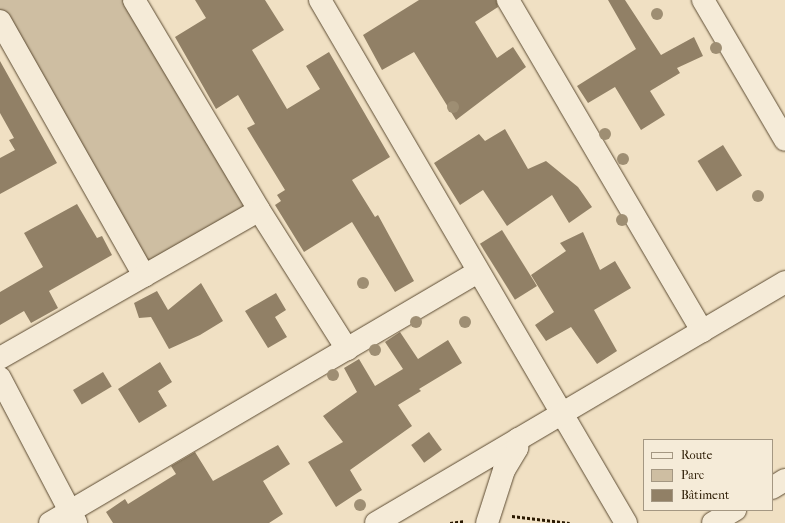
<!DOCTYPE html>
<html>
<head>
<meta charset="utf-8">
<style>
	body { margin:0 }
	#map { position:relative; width:785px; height:523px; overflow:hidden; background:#f0e0c3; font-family:"IM FELL French Canon",serif }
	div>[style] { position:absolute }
	.green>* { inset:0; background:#cebea2 }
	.building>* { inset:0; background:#918066; transform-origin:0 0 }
	.path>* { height:2.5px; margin-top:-1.25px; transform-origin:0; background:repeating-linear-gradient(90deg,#2a1901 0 3px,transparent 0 5px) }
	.roads { filter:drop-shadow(0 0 1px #5c4b32) drop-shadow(0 0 1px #5c4b32) }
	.minor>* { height:22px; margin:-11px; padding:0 11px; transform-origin:11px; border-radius:11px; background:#f5ebd8 }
	.trees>* { width:12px; height:12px; margin:-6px; border-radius:50%; background:#9e8e73 }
	span { translate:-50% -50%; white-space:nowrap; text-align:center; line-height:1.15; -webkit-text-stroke:4px #f5ebd8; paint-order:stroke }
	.legend { position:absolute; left:643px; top:439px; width:130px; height:72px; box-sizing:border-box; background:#f5ebd8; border:1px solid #a49782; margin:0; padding:5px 7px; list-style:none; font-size:12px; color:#2a1901 }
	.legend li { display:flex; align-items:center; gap:8px; height:20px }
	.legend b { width:20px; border:1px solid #a49782 }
</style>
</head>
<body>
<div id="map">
	<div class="green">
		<div style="clip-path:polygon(0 0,126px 0,253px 211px,134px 280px,0 28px)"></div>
	</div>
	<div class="building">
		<div style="clip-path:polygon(195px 0,265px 0,284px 30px,252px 50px,287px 109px,320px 89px,306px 66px,329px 52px,390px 157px,352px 180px,375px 217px,378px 215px,414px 281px,395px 292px,352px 222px,304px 252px,275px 205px,281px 201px,277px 195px,285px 190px,247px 128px,255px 124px,238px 95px,216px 109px,175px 37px,206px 18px)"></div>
		<div style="clip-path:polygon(419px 0,496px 0,498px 7px,475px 22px,497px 58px,513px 47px,526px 67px,456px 120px,414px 52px,382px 70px,363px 35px)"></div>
		<div style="clip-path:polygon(608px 0,625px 0,661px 55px,694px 37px,703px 56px,677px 68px,680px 73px,650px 91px,665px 115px,641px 130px,615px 87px,588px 103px,577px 86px,636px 49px)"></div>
		<div style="clip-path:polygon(0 61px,57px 163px,0 194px,0 158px,15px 150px,9px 140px,14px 138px,0 113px)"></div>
		<div style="clip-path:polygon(505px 129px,528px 169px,546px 161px,578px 187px,592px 207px,569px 223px,552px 195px,507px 226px,483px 190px,460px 205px,434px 163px,479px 134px,485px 141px)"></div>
		<div style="left:723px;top:145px;width:36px;height:30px;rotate:58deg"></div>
		<div style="clip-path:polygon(77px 204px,97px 238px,102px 236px,112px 255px,49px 291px,58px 308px,31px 323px,24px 311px,0 325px,0 292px,43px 267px,24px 233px)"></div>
		<div style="left:502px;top:230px;width:66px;height:26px;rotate:58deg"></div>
		<div style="clip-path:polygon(583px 232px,600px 270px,615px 261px,631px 288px,594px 310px,617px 351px,597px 364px,571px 327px,546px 341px,535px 325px,554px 312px,531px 275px,566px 251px,560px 243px)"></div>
		<div style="clip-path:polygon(201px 283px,223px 321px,200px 335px,169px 349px,151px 317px,139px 318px,134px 303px,157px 291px,168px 310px)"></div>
		<div style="clip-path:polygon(276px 293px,286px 310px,275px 317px,287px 337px,268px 348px,245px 311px)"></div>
		<div style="clip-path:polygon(400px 332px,418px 359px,448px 340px,462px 363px,419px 389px,421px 391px,398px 405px,412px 426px,350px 470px,362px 490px,336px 507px,308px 462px,343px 442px,323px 416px,357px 392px,344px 368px,359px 359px,375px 386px,403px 369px,385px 342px)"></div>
		<div style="clip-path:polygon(160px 362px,172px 382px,158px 391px,167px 406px,139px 423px,118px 389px)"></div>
		<div style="left:103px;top:372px;width:17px;height:35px;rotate:59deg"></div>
		<div style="left:429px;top:432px;width:22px;height:22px;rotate:54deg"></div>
		<div style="clip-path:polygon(278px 445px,290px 464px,263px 481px,283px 514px,269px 523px,113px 523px,106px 512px,125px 499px,128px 504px,176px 474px,171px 466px,195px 452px,213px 481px)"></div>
	</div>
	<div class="path">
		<div style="left:512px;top:516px;width:58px;rotate:6.9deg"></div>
		<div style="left:450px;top:523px;width:15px;rotate:-8deg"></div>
	</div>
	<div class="roads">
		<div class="minor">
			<div style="left:134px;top:0;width:244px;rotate:59.2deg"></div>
			<div style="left:259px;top:210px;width:165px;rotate:57.7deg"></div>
			<div style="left:320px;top:0;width:606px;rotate:59.67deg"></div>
			<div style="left:508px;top:0;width:384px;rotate:59.6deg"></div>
			<div style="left:703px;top:0;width:162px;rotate:59.6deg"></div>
			<div style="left:0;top:21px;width:293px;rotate:60.5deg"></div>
			<div style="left:0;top:358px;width:298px;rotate:-29.7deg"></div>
			<div style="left:0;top:378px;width:164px;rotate:62.3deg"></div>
			<div style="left:772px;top:488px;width:15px;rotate:-32deg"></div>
			<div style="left:50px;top:523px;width:495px;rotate:-30.4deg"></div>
			<div style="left:376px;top:523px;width:475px;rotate:-30.5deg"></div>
			<div style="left:487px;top:523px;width:56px;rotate:-72.2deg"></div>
			<div style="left:504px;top:470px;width:26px;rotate:-59deg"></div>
			<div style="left:517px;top:448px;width:9px;rotate:-84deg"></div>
			<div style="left:713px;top:523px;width:26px;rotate:-31deg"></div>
		</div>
	</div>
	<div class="trees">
		<div style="left:657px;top:14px"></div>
		<div style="left:716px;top:48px"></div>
		<div style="left:453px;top:107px"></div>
		<div style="left:605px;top:134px"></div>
		<div style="left:623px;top:159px"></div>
		<div style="left:758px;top:196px"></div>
		<div style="left:622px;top:220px"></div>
		<div style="left:363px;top:283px"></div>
		<div style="left:416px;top:322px"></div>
		<div style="left:465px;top:322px"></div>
		<div style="left:375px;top:350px"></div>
		<div style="left:333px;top:375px"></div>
		<div style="left:360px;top:505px"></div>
	</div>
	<ul class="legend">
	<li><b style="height:5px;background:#f5ebd8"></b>Route</li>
	<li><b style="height:11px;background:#cebea2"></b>Parc</li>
	<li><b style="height:11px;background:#918066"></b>Bâtiment</li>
	</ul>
</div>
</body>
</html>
